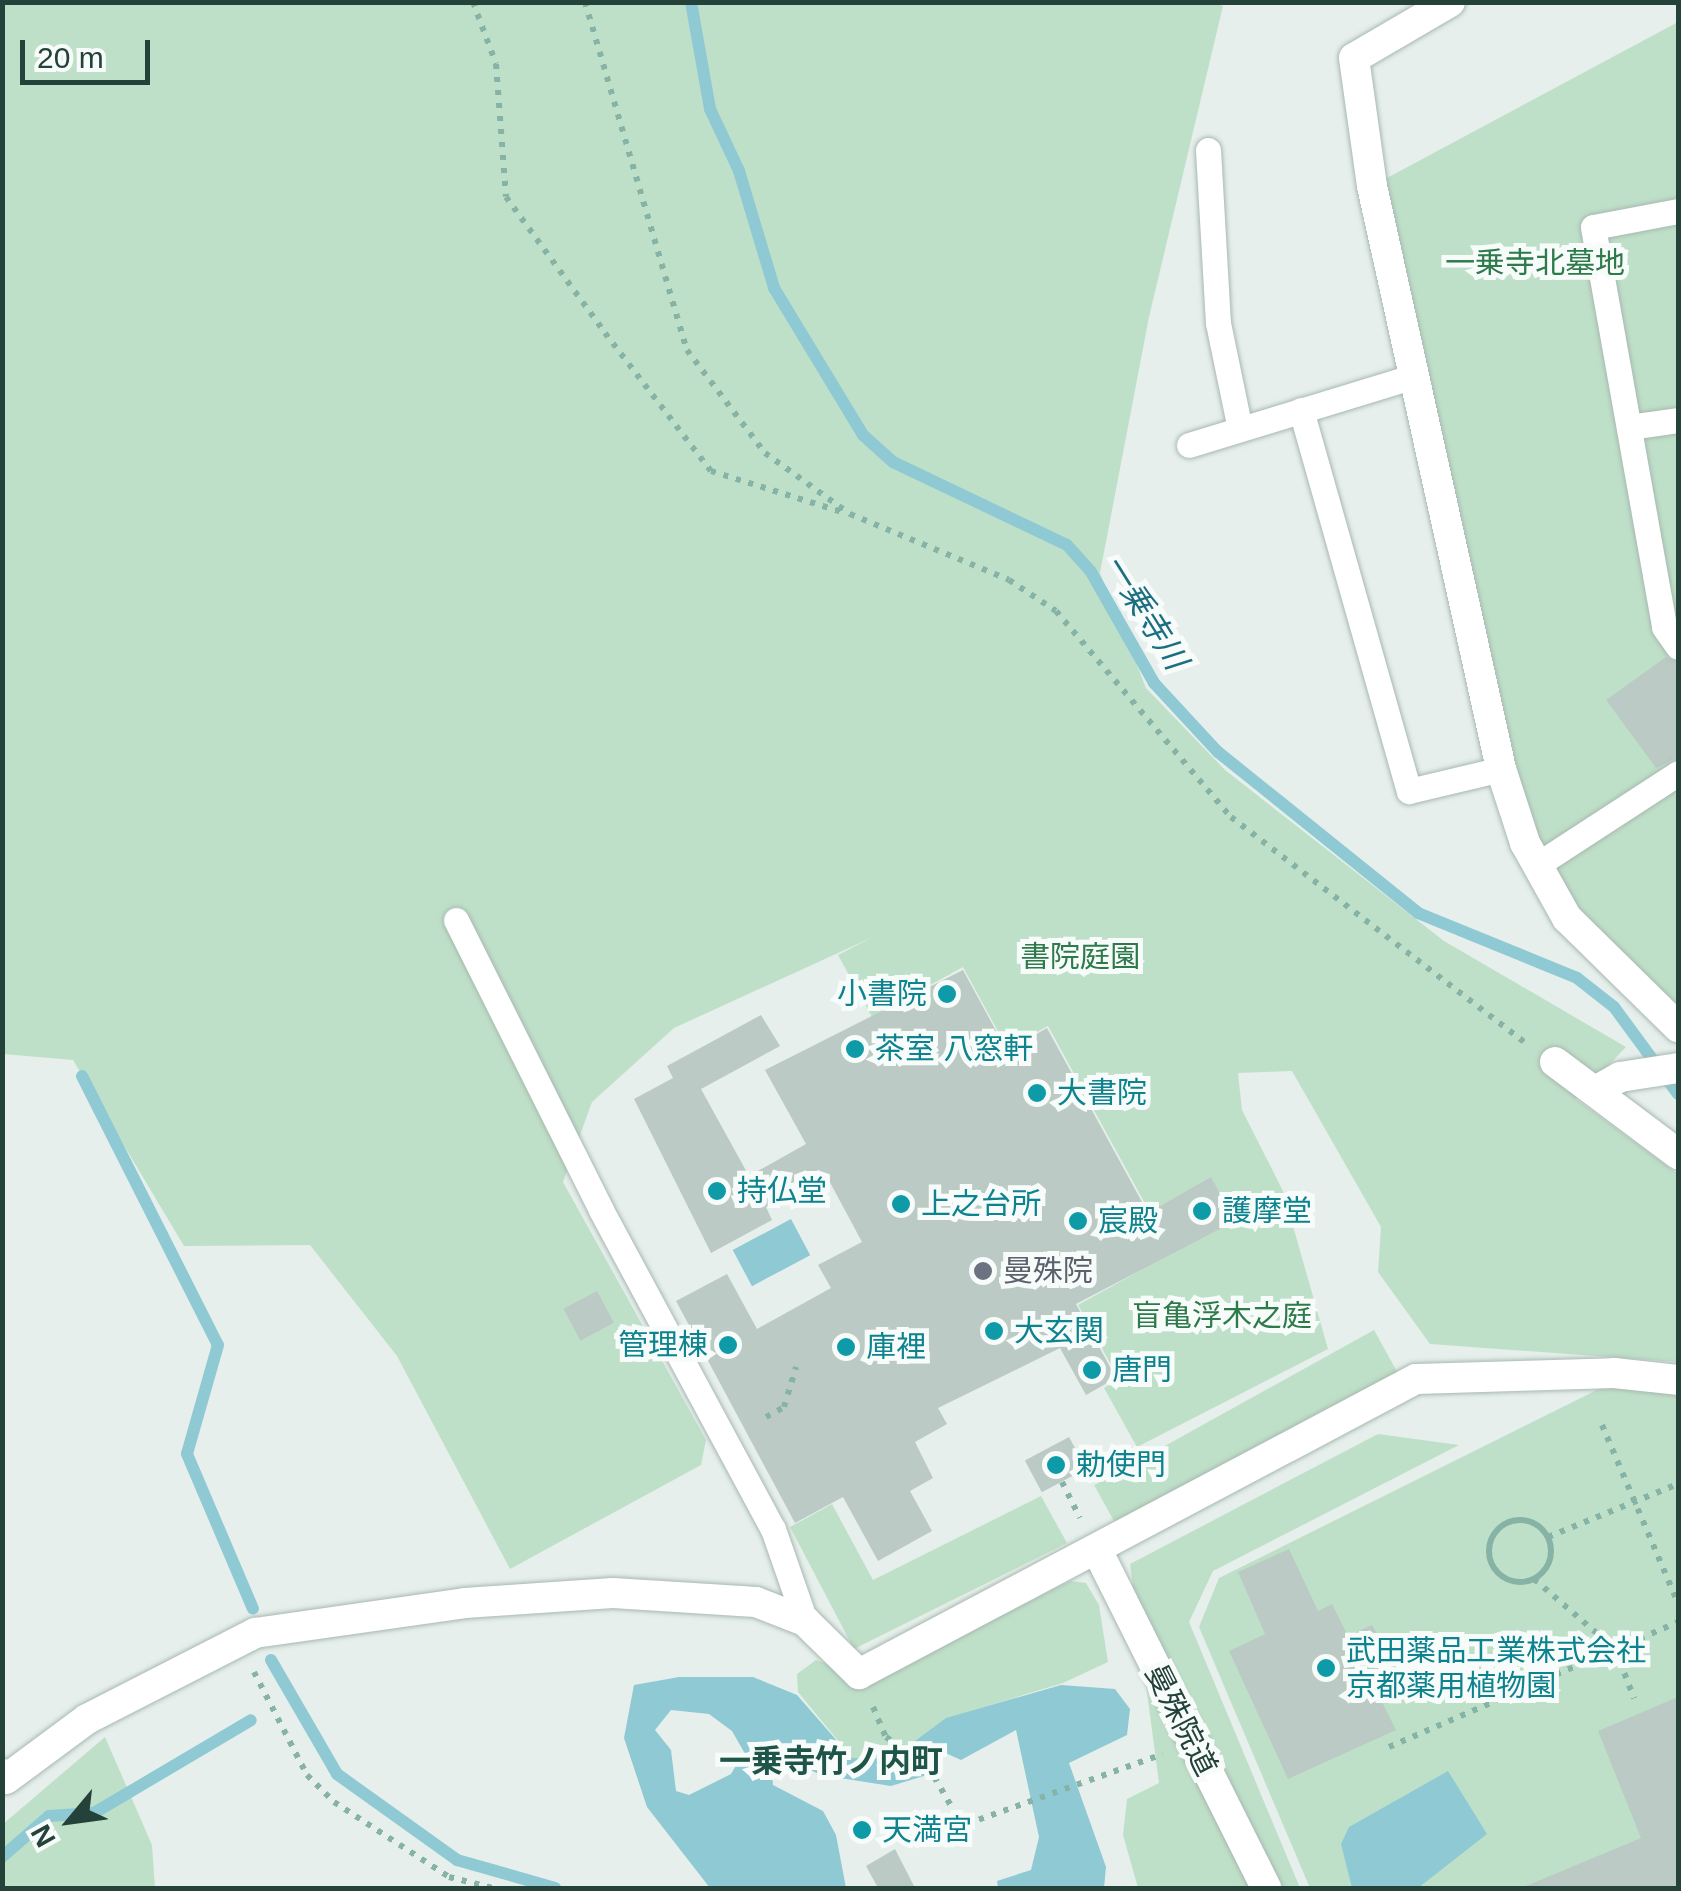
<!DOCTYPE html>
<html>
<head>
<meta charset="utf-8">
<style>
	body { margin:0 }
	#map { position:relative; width:1681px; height:1891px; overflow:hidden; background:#e6efeb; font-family:Arial,"Noto Sans JP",sans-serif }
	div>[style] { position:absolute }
	.green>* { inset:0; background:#bfe0c8; transform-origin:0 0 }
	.water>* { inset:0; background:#8ec9d4; transform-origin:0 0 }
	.stream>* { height:12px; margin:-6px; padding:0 6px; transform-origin:6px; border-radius:6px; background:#8ec9d4 }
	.building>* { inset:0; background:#bbcac4; transform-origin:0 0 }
	.path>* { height:6px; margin-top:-3px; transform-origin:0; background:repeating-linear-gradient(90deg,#86b3a5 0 5px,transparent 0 13px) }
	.path>.ring { margin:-3px; padding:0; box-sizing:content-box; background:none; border:6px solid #86b3a5; border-radius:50% }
	.roads { filter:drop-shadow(0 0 2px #a8b8b2) drop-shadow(0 0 2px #a8b8b2) }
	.service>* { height:25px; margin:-12.5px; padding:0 12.5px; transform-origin:12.5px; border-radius:12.5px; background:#fff }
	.minor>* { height:30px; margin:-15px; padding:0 15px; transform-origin:15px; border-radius:15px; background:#fff }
	.dots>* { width:28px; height:28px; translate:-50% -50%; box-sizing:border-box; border:5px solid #f7fbf9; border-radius:50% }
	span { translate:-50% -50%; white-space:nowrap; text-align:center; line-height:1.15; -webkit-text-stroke:10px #f7fbf9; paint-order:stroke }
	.park-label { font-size:30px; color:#2d7a4b }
	.culture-label { font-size:30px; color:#0d838f }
	.right { translate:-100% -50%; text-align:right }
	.left { translate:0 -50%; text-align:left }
	.worship-label { font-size:30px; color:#5b616d }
	.street-label { font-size:30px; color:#24423a }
	.water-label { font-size:32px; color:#1c6f80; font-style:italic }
	.neighbourhood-label { font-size:32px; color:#1f5548; font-weight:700 }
	.frame { position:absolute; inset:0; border:5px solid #24423a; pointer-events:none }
	.north { position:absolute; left:20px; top:1771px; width:100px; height:100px; -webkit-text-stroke:8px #f7fbf9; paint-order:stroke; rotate:241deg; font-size:28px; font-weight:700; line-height:40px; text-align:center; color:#24423a }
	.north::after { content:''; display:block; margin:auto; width:35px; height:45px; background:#24423a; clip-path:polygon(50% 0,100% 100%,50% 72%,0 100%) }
	.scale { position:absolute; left:20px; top:40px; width:130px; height:45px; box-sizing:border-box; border:5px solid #24423a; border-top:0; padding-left:12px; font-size:30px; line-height:35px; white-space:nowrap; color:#24423a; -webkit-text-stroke:8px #f7fbf9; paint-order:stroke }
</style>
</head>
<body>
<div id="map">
	<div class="green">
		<div style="clip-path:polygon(1213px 2px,1223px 6px,1149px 317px,1100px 573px,1146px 688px,1225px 770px,1444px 941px,1626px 1047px,1576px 1099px,1678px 1174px,1678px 1362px,1430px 1344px,1378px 1272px,1381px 1227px,1292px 1071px,1238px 1073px,1242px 1110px,1283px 1191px,1328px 1349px,1137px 1447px,1104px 1388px,1119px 1379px,1078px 1305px,1172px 1253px,1048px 1026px,1007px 1048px,963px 967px,872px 1017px,838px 955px,873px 937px,674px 1028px,592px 1102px,563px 1182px,706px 1440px,701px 1465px,510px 1569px,397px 1356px,310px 1245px,184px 1246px,73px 1060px,3px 1054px,2px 3px)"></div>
		<div style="clip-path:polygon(1678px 22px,1678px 1026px,1567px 918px,1525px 843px,1372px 186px)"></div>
		<div style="left:1374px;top:1330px;width:48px;height:320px;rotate:61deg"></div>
		<div style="clip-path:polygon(1613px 1382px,1678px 1391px,1678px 1888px,1310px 1888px,1199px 1627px,1219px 1578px)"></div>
		<div style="clip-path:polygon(1378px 1434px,1459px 1445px,1213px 1571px,1189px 1622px,1300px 1888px,1138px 1888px,1123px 1835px,1127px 1799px,1159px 1783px,1130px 1564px)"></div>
		<div style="clip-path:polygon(1041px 1496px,1067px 1543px,854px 1649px,790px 1527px,832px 1504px,873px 1580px)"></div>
		<div style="clip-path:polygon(1070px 1581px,1086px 1583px,1099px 1605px,1108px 1662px,1063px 1683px,945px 1719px,903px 1758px,853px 1759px,798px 1692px,797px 1674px,816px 1660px,873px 1680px)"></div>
		<div style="clip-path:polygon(105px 1737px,152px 1845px,155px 1888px,3px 1888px,3px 1824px)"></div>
	</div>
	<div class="water">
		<div style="left:791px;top:1219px;width:41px;height:66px;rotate:62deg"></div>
		<div style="clip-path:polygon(evenodd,679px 1677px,753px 1677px,797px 1695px,852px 1758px,889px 1759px,904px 1758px,911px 1744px,946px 1718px,1061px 1685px,1115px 1689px,1130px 1709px,1127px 1735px,1069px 1763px,1106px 1867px,1104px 1888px,998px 1888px,997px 1881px,1031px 1870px,1039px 1837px,1016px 1730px,961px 1760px,941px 1751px,928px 1758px,924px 1776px,891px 1786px,821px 1775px,789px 1760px,772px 1770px,773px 1785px,823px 1811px,836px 1835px,846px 1888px,710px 1888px,647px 1807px,624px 1738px,634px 1685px,679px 1677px,671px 1710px,709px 1714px,732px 1731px,744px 1752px,731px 1774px,689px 1795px,676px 1791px,671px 1750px,655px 1730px,671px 1710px)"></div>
		<div style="clip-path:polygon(1448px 1771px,1487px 1834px,1418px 1888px,1352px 1888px,1341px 1844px,1349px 1827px)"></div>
	</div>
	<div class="stream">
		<div style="left:691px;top:2px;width:109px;rotate:79.9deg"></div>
		<div style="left:710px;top:109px;width:68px;rotate:64.9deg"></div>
		<div style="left:739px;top:171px;width:122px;rotate:73.3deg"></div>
		<div style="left:774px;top:288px;width:172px;rotate:58.8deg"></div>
		<div style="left:863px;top:435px;width:40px;rotate:42deg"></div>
		<div style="left:893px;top:462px;width:193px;rotate:25.5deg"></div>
		<div style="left:1067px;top:545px;width:36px;rotate:48deg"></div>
		<div style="left:1091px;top:572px;width:128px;rotate:60.4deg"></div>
		<div style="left:1154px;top:683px;width:94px;rotate:47.2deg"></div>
		<div style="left:1218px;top:752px;width:257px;rotate:38.8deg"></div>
		<div style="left:1418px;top:913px;width:172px;rotate:22.2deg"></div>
		<div style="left:1577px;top:978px;width:47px;rotate:38.1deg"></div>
		<div style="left:1614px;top:1007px;width:108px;rotate:53.7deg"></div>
		<div style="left:82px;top:1076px;width:301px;rotate:63.2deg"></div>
		<div style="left:218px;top:1345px;width:113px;rotate:105.9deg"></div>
		<div style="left:187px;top:1454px;width:168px;rotate:66.9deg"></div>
		<div style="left:271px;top:1660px;width:132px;rotate:59.9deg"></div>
		<div style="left:337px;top:1774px;width:148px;rotate:35.6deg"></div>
		<div style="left:457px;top:1860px;width:102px;rotate:15.9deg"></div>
		<div style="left:2px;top:1857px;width:62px;rotate:-41.1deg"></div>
		<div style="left:49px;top:1816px;width:45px;rotate:-3.8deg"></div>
		<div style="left:94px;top:1813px;width:182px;rotate:-30.6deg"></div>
	</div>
	<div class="building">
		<div style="clip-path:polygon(1666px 657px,1678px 663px,1678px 757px,1656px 768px,1606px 700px)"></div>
		<div style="clip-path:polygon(963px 970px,1007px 1051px,1047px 1028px,1148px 1213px,1211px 1177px,1235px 1221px,1076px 1304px,1116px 1378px,1086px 1395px,1060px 1348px,938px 1408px,947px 1424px,915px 1442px,933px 1478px,910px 1491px,932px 1531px,878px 1561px,843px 1497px,795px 1523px,676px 1301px,727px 1274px,757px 1329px,831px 1288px,818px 1265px,862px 1242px,826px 1175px,766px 1207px,772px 1220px,711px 1253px,634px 1099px,673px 1078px,667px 1066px,761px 1015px,780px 1046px,701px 1089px,749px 1176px,806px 1144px,765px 1070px)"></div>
		<div style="left:597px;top:1291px;width:36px;height:38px;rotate:62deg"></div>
		<div style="left:1069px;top:1437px;width:36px;height:50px;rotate:62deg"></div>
		<div style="clip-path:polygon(1289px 1549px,1318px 1611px,1332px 1604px,1348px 1636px,1372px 1625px,1389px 1654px,1404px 1647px,1420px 1682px,1381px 1700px,1396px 1730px,1288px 1779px,1229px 1651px,1265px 1634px,1238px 1572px)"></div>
		<div style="clip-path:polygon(1678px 1697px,1678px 1888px,1521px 1888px,1641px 1838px,1598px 1731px)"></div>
		<div style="clip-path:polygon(895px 1849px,915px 1888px,878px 1888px,866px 1866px)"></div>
	</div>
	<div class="path">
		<div style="left:473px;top:2px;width:66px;rotate:69.6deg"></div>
		<div style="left:496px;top:64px;width:133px;rotate:85.7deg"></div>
		<div style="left:506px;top:197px;width:168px;rotate:53.9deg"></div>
		<div style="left:605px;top:333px;width:174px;rotate:52.5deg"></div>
		<div style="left:711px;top:471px;width:137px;rotate:17.4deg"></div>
		<div style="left:585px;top:2px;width:363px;rotate:73.7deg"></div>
		<div style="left:687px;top:350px;width:129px;rotate:52.9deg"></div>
		<div style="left:765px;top:453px;width:105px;rotate:35.7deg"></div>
		<div style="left:850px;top:514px;width:172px;rotate:22.5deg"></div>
		<div style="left:1009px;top:580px;width:56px;rotate:33.4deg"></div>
		<div style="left:1056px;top:611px;width:270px;rotate:49.7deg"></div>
		<div style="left:1231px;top:817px;width:371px;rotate:37.5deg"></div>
		<div style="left:766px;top:1417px;width:21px;rotate:-29deg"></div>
		<div style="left:784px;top:1407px;width:42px;rotate:-73.3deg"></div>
		<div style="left:1602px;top:1425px;width:194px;rotate:66.9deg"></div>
		<div style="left:1062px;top:1482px;width:40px;rotate:63.4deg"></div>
		<div class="ring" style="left:1489px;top:1520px;width:56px;height:56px"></div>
		<div style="left:1548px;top:1537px;width:140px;rotate:-22.2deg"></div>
		<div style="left:1534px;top:1579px;width:107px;rotate:40.8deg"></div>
		<div style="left:1615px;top:1649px;width:53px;rotate:68.8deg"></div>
		<div style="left:254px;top:1672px;width:116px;rotate:62.8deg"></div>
		<div style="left:307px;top:1775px;width:38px;rotate:45deg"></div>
		<div style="left:334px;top:1802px;width:137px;rotate:33.1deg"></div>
		<div style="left:449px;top:1877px;width:45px;rotate:14deg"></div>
		<div style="left:873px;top:1707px;width:33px;rotate:67deg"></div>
		<div style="left:886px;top:1737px;width:51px;rotate:34.6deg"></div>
		<div style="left:928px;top:1766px;width:68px;rotate:60deg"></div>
		<div style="left:1389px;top:1747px;width:315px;rotate:-23.4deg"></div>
		<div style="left:930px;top:1837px;width:247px;rotate:-19.6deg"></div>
	</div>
	<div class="roads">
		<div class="service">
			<div style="left:1208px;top:150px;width:173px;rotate:86.7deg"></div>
			<div style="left:1218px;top:323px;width:108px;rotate:78.3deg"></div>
			<div style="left:1678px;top:211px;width:86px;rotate:169.3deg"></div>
			<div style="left:1593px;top:227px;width:406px;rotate:79.9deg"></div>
			<div style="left:1664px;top:627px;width:24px;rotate:55deg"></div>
			<div style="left:1301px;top:410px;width:396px;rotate:74.2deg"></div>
			<div style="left:1409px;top:791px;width:95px;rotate:-13.4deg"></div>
			<div style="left:1629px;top:427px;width:49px;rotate:-8.1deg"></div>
			<div style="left:1189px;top:445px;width:235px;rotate:-17deg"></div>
			<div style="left:1537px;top:865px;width:168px;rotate:-33.1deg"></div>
			<div style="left:456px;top:920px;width:324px;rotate:63.4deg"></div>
			<div style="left:601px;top:1210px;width:362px;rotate:61.7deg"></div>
			<div style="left:773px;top:1529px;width:97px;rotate:70.8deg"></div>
		</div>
		<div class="minor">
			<div style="left:1450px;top:2px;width:111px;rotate:149.7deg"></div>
			<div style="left:1354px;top:58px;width:129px;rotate:82deg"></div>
			<div style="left:1372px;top:186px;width:597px;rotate:77.52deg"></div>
			<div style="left:1501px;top:769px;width:78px;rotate:72deg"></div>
			<div style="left:1525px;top:843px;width:86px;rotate:60.8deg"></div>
			<div style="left:1567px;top:918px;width:156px;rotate:44.5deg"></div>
			<div style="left:1555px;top:1062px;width:154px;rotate:36.8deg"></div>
			<div style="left:1595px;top:1091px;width:29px;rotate:-29deg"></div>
			<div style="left:1620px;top:1077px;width:59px;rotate:-8.8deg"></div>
			<div style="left:1097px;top:1550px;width:378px;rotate:63.4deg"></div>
			<div style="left:2px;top:1774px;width:6px;rotate:51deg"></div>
			<div style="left:6px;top:1779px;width:101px;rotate:-36.5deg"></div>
			<div style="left:87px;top:1719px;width:189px;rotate:-27.1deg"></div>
			<div style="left:255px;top:1633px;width:212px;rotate:-8.1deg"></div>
			<div style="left:465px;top:1603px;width:148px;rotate:-3.9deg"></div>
			<div style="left:613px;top:1593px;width:143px;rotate:3.6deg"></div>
			<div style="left:756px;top:1602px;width:53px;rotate:21.2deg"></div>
			<div style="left:805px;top:1621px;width:76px;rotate:44.5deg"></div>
			<div style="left:859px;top:1674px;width:630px;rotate:-27.91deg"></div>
			<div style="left:1416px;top:1379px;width:198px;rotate:-1.7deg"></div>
			<div style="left:1614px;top:1373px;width:64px;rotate:6.2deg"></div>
		</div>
	</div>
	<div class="dots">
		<div style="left:947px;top:994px;background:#0f9aa8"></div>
		<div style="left:855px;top:1049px;background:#0f9aa8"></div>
		<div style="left:1037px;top:1093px;background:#0f9aa8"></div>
		<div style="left:717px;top:1191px;background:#0f9aa8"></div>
		<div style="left:901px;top:1204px;background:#0f9aa8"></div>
		<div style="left:1202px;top:1211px;background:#0f9aa8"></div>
		<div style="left:1078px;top:1221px;background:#0f9aa8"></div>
		<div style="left:983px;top:1271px;background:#6b7280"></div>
		<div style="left:994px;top:1331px;background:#0f9aa8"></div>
		<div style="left:728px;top:1345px;background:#0f9aa8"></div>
		<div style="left:846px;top:1347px;background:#0f9aa8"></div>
		<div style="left:1092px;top:1370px;background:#0f9aa8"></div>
		<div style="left:1056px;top:1465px;background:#0f9aa8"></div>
		<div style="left:1326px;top:1668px;background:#0f9aa8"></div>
		<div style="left:862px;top:1830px;background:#0f9aa8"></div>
	</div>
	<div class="park-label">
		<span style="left:1535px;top:263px">一乗寺北墓地</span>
		<span style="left:1080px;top:957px">書院庭園</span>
		<span style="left:1222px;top:1316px">盲亀浮木之庭</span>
	</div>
	<div class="culture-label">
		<span class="right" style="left:927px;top:994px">小書院</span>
		<span class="left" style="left:875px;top:1049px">茶室 八窓軒</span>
		<span class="left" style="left:1057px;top:1093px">大書院</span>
		<span class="left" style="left:737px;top:1191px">持仏堂</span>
		<span class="left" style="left:921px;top:1204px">上之台所</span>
		<span class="left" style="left:1222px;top:1211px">護摩堂</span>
		<span class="left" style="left:1098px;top:1221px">宸殿</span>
		<span class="left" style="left:1014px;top:1331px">大玄関</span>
		<span class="right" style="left:708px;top:1345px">管理棟</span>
		<span class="left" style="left:866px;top:1347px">庫裡</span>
		<span class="left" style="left:1112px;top:1370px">唐門</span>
		<span class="left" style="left:1076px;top:1465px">勅使門</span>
		<span class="left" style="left:1346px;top:1668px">武田薬品工業株式会社<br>京都薬用植物園</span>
		<span class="left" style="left:882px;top:1830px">天満宮</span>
	</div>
	<div class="worship-label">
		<span class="left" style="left:1003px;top:1271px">曼殊院</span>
	</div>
	<div class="street-label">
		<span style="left:1181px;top:1720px;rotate:63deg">曼殊院道</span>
	</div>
	<div class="water-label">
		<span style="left:1145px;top:612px;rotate:58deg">一乗寺川</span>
	</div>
	<div class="neighbourhood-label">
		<span style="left:831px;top:1761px">一乗寺竹ノ内町</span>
	</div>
	<div class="frame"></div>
	<div class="north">N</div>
	<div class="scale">20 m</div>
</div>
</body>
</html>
